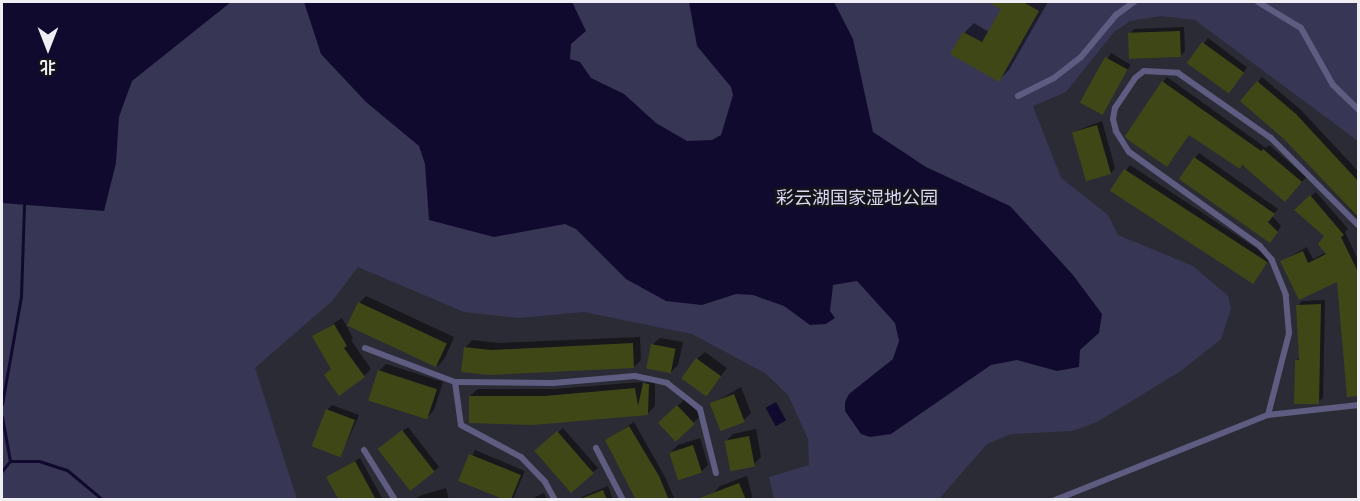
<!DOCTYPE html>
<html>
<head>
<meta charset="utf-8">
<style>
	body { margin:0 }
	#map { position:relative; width:1360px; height:501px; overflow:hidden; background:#2b2b35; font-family:Karla,"Noto Sans SC",sans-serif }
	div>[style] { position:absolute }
	.green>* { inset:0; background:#383655 }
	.water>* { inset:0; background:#110a2f; transform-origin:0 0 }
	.shadow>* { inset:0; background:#0007; transform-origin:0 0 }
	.stream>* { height:3px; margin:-1.5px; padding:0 1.5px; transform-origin:1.5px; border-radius:1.5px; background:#110a2f }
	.building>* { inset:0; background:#404717; transform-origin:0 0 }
	.lane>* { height:6px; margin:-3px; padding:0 3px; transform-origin:3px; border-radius:3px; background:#5e5c81 }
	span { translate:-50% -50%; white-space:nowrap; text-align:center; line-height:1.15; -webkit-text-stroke:4.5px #141419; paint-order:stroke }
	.park-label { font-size:18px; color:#dadaf7 }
	.frame { position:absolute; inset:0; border:3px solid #eeeef4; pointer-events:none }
	.north { position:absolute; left:18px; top:18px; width:60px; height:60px; -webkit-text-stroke:4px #141419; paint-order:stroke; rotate:180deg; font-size:16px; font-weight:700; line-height:24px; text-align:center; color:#eeeef4 }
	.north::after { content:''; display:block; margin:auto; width:21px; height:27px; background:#eeeef4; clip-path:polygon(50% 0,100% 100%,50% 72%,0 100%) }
</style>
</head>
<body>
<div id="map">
	<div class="green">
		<div style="clip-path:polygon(2px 2px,1358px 2px,1358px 141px,1195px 20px,1161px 16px,1130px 21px,1114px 32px,1066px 92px,1033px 106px,1061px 178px,1108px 215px,1118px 235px,1193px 266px,1228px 296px,1231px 309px,1221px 339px,1181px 371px,1097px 422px,1072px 431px,1011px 434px,987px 444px,939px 499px,774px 499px,769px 477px,809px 465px,808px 439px,788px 395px,765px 373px,692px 334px,584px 312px,519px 318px,464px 312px,358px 267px,332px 301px,255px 368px,297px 499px,2px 499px)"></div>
	</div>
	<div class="water">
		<div style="clip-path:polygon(2px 2px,231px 2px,132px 81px,119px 117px,116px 163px,104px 211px,2px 203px)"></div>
		<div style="clip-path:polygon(304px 2px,572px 2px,586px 31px,571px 44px,570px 59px,580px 62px,591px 78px,624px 94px,656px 123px,687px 141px,712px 140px,721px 135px,733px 95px,731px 87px,697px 46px,689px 2px,834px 2px,853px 39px,873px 132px,926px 167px,1010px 206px,1073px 275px,1102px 314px,1099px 333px,1080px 350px,1079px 367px,1057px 371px,1017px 360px,991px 365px,891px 434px,870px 437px,861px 434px,845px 411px,845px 402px,849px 394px,893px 359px,899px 341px,895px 323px,857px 281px,833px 285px,830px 311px,835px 318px,826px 324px,810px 325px,784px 306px,753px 295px,736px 294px,702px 305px,666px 301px,626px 279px,576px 229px,565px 224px,494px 237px,429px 220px,425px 164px,419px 146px,366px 102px,321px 54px)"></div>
		<div style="left:776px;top:402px;width:21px;height:12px;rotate:61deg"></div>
	</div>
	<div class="shadow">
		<div style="clip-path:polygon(992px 2px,1048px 2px,1009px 70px,999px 80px,964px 33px,974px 23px,989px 32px,1003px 8px)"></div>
		<div style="clip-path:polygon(1184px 27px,1185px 51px,1180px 56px,1130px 34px,1134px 29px)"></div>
		<div style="left:1208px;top:38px;width:49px;height:31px;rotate:37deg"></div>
		<div style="left:1111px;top:53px;width:23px;height:56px;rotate:31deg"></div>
		<div style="clip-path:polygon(1167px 77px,1266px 148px,1269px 145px,1306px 177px,1290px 196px,1190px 133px,1172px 160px,1163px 82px)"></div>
		<div style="clip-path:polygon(1262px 77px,1301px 110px,1358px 171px,1358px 218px,1285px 138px,1258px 82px)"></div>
		<div style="clip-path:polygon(1102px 121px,1115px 168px,1111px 173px,1073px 132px)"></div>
		<div style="clip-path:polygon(1199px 153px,1278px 209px,1272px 216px,1281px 226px,1275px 236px,1195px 158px)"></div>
		<div style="clip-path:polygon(1130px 165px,1271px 258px,1256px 277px,1112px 191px)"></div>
		<div style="clip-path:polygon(1316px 192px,1348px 229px,1345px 232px,1358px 260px,1358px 285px,1282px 261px,1307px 247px,1313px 259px,1327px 252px,1326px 235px,1300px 205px)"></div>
		<div style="clip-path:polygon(366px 296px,454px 337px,445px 358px,438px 366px,359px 303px)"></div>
		<div style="clip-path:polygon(1325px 300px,1323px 398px,1318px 402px,1296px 361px,1300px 357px,1298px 306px,1302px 301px)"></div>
		<div style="clip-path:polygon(342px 318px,353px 338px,351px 340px,371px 369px,364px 376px,332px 368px,314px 336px)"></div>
		<div style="clip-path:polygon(640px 337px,641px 360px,634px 367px,465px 348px,472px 340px,499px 343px)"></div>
		<div style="clip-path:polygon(660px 338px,683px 342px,678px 365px,671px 372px,652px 345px)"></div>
		<div style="clip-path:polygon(705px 352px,727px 368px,713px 387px,697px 359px)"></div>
		<div style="clip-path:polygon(386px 364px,443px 382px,434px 410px,427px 418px,379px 371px)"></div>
		<div style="clip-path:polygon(652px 377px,655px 377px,655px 406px,648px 413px,470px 396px,478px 389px,554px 389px,642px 382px,643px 385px)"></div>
		<div style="clip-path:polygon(741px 387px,751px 413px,744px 420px,712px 404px)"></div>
		<div style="left:685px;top:399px;width:23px;height:35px;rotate:47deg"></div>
		<div style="clip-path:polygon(332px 405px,359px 415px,341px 455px,327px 410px)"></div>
		<div style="clip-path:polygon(634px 422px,665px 477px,675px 500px,638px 500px,607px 440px)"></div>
		<div style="clip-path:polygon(408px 427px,439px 467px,434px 471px,385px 444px)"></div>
		<div style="clip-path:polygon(563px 428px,598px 468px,593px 472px,542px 446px)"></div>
		<div style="clip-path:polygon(756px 429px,761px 457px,754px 464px,726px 441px,733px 434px)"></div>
		<div style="clip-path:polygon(700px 438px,708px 465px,701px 472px,670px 453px,678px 445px)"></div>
		<div style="left:475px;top:450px;width:54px;height:34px;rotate:23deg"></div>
		<div style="clip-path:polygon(360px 458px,383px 500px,341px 500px,328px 477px)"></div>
		<div style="clip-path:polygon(747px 476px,753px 500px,715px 500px,713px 494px,720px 486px)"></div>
		<div style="clip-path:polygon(608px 486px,613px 500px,580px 500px,582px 497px)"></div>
		<div style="clip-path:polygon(446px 488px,449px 500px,415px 500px,419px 496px)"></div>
		<div style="clip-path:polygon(544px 493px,547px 500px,529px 500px)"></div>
	</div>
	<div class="stream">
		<div style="left:2px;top:404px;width:110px;rotate:-80deg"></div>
		<div style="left:21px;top:296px;width:91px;rotate:-88.1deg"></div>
		<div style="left:2px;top:417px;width:45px;rotate:79.7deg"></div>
		<div style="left:10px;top:461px;width:13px;rotate:129deg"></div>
		<div style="left:10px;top:461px;width:29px"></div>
		<div style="left:39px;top:461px;width:29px;rotate:18deg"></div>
		<div style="left:67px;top:470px;width:47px;rotate:39.8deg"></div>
	</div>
	<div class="building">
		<div style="clip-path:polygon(988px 2px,1023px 2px,1039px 11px,999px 82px,950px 54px,963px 32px,982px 42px,1001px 9px)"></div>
		<div style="left:1180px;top:31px;width:26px;height:52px;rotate:88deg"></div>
		<div style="left:1202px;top:42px;width:52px;height:26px;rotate:36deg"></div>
		<div style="left:1105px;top:57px;width:26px;height:52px;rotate:29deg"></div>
		<div style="clip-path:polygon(1162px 81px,1261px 151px,1263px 149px,1302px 182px,1285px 202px,1242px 165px,1240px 169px,1189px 135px,1167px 167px,1127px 139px,1125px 136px)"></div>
		<div style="clip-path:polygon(1257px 81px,1296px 114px,1359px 182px,1359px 218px,1284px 139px,1240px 101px)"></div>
		<div style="left:1097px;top:125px;width:51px;height:26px;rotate:74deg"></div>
		<div style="clip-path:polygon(1194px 157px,1275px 214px,1268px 222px,1278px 232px,1270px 243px,1179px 179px)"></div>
		<div style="left:1124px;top:169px;width:171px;height:26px;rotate:33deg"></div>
		<div style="clip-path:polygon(1310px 195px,1344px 235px,1341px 237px,1359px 274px,1359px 396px,1347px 397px,1337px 282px,1299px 300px,1280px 261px,1303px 251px,1308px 263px,1326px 254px,1318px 244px,1324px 236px,1294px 210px)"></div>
		<div style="left:358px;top:302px;width:98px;height:26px;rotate:25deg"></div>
		<div style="clip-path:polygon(1321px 304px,1319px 404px,1294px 404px,1295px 360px,1299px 360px,1296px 305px)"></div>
		<div style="clip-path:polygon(334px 324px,347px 346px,344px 348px,365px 377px,339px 396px,324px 375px,331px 369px,312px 336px)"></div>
		<div style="clip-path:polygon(633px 343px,634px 368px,489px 375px,461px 372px,464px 347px,491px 350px)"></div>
		<div style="left:651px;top:344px;width:25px;height:25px;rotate:11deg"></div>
		<div style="left:696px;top:358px;width:31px;height:25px;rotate:36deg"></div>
		<div style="left:378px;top:370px;width:62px;height:32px;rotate:18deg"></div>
		<div style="clip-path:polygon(643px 383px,649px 384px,648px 415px,533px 425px,469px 423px,469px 396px,545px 396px,635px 388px,638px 406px)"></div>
		<div style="left:734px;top:394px;width:30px;height:26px;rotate:69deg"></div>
		<div style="left:677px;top:405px;width:26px;height:26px;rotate:47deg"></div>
		<div style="left:326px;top:409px;width:31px;height:40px;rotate:21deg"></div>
		<div style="clip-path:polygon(629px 426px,659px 476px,669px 500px,636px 500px,605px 440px)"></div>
		<div style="left:402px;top:430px;width:53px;height:31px;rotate:52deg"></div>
		<div style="left:557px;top:431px;width:56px;height:30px;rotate:49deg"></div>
		<div style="left:749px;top:436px;width:31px;height:25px;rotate:79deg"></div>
		<div style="left:693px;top:445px;width:29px;height:25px;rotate:72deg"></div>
		<div style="left:469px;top:454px;width:56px;height:29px;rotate:22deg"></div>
		<div style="clip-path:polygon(355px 461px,376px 500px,339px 500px,326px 477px)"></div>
		<div style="clip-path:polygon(739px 483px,746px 500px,697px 500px,697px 499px)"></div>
		<div style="clip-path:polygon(603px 490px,607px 500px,580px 500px,580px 499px)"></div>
	</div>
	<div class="lane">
		<div style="left:1258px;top:2px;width:50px;rotate:31.2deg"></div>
		<div style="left:1301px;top:28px;width:65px;rotate:60.7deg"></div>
		<div style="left:1333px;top:85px;width:35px;rotate:44deg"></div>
		<div style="left:1018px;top:96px;width:40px;rotate:-26.6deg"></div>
		<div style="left:1054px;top:78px;width:34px;rotate:-38deg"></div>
		<div style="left:1081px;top:57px;width:55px;rotate:-50.2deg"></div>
		<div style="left:1116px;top:15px;width:22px;rotate:-36deg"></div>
		<div style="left:365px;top:348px;width:96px;rotate:20.7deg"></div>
		<div style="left:455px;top:382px;width:43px;rotate:82.1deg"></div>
		<div style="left:461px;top:425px;width:68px;rotate:28.1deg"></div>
		<div style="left:521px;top:457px;width:35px;rotate:46deg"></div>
		<div style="left:545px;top:482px;width:21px;rotate:61deg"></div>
		<div style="left:455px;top:382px;width:98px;rotate:0.6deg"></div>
		<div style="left:553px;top:383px;width:82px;rotate:-4.9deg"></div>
		<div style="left:635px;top:376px;width:33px;rotate:12deg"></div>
		<div style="left:667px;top:383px;width:42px;rotate:38.2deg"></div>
		<div style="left:700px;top:409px;width:66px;rotate:76deg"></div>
		<div style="left:1268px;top:415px;width:85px;rotate:-75.6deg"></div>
		<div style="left:1289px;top:333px;width:38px;rotate:-95deg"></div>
		<div style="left:1286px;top:295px;width:38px;rotate:-112deg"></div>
		<div style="left:1272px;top:260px;width:18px;rotate:-131deg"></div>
		<div style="left:1260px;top:246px;width:161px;rotate:-144.3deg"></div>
		<div style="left:1129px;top:152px;width:25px;rotate:-122deg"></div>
		<div style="left:1116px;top:131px;width:12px;rotate:-104deg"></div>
		<div style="left:1113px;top:119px;width:11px;rotate:-80deg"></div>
		<div style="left:1115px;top:108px;width:36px;rotate:-56deg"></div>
		<div style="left:1135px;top:78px;width:11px;rotate:-38deg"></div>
		<div style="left:1144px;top:71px;width:34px;rotate:3deg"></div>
		<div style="left:1178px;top:73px;width:113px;rotate:35deg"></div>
		<div style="left:1271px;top:138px;width:123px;rotate:45deg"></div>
		<div style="left:596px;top:448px;width:59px;rotate:62.6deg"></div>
		<div style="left:364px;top:450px;width:59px;rotate:58.2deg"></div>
		<div style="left:1055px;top:500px;width:229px;rotate:-21.8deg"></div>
		<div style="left:1268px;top:415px;width:91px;rotate:-6.3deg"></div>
	</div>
	<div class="park-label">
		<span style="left:857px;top:198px">彩云湖国家湿地公园</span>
	</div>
	<div class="frame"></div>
	<div class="north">北</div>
</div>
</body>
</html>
